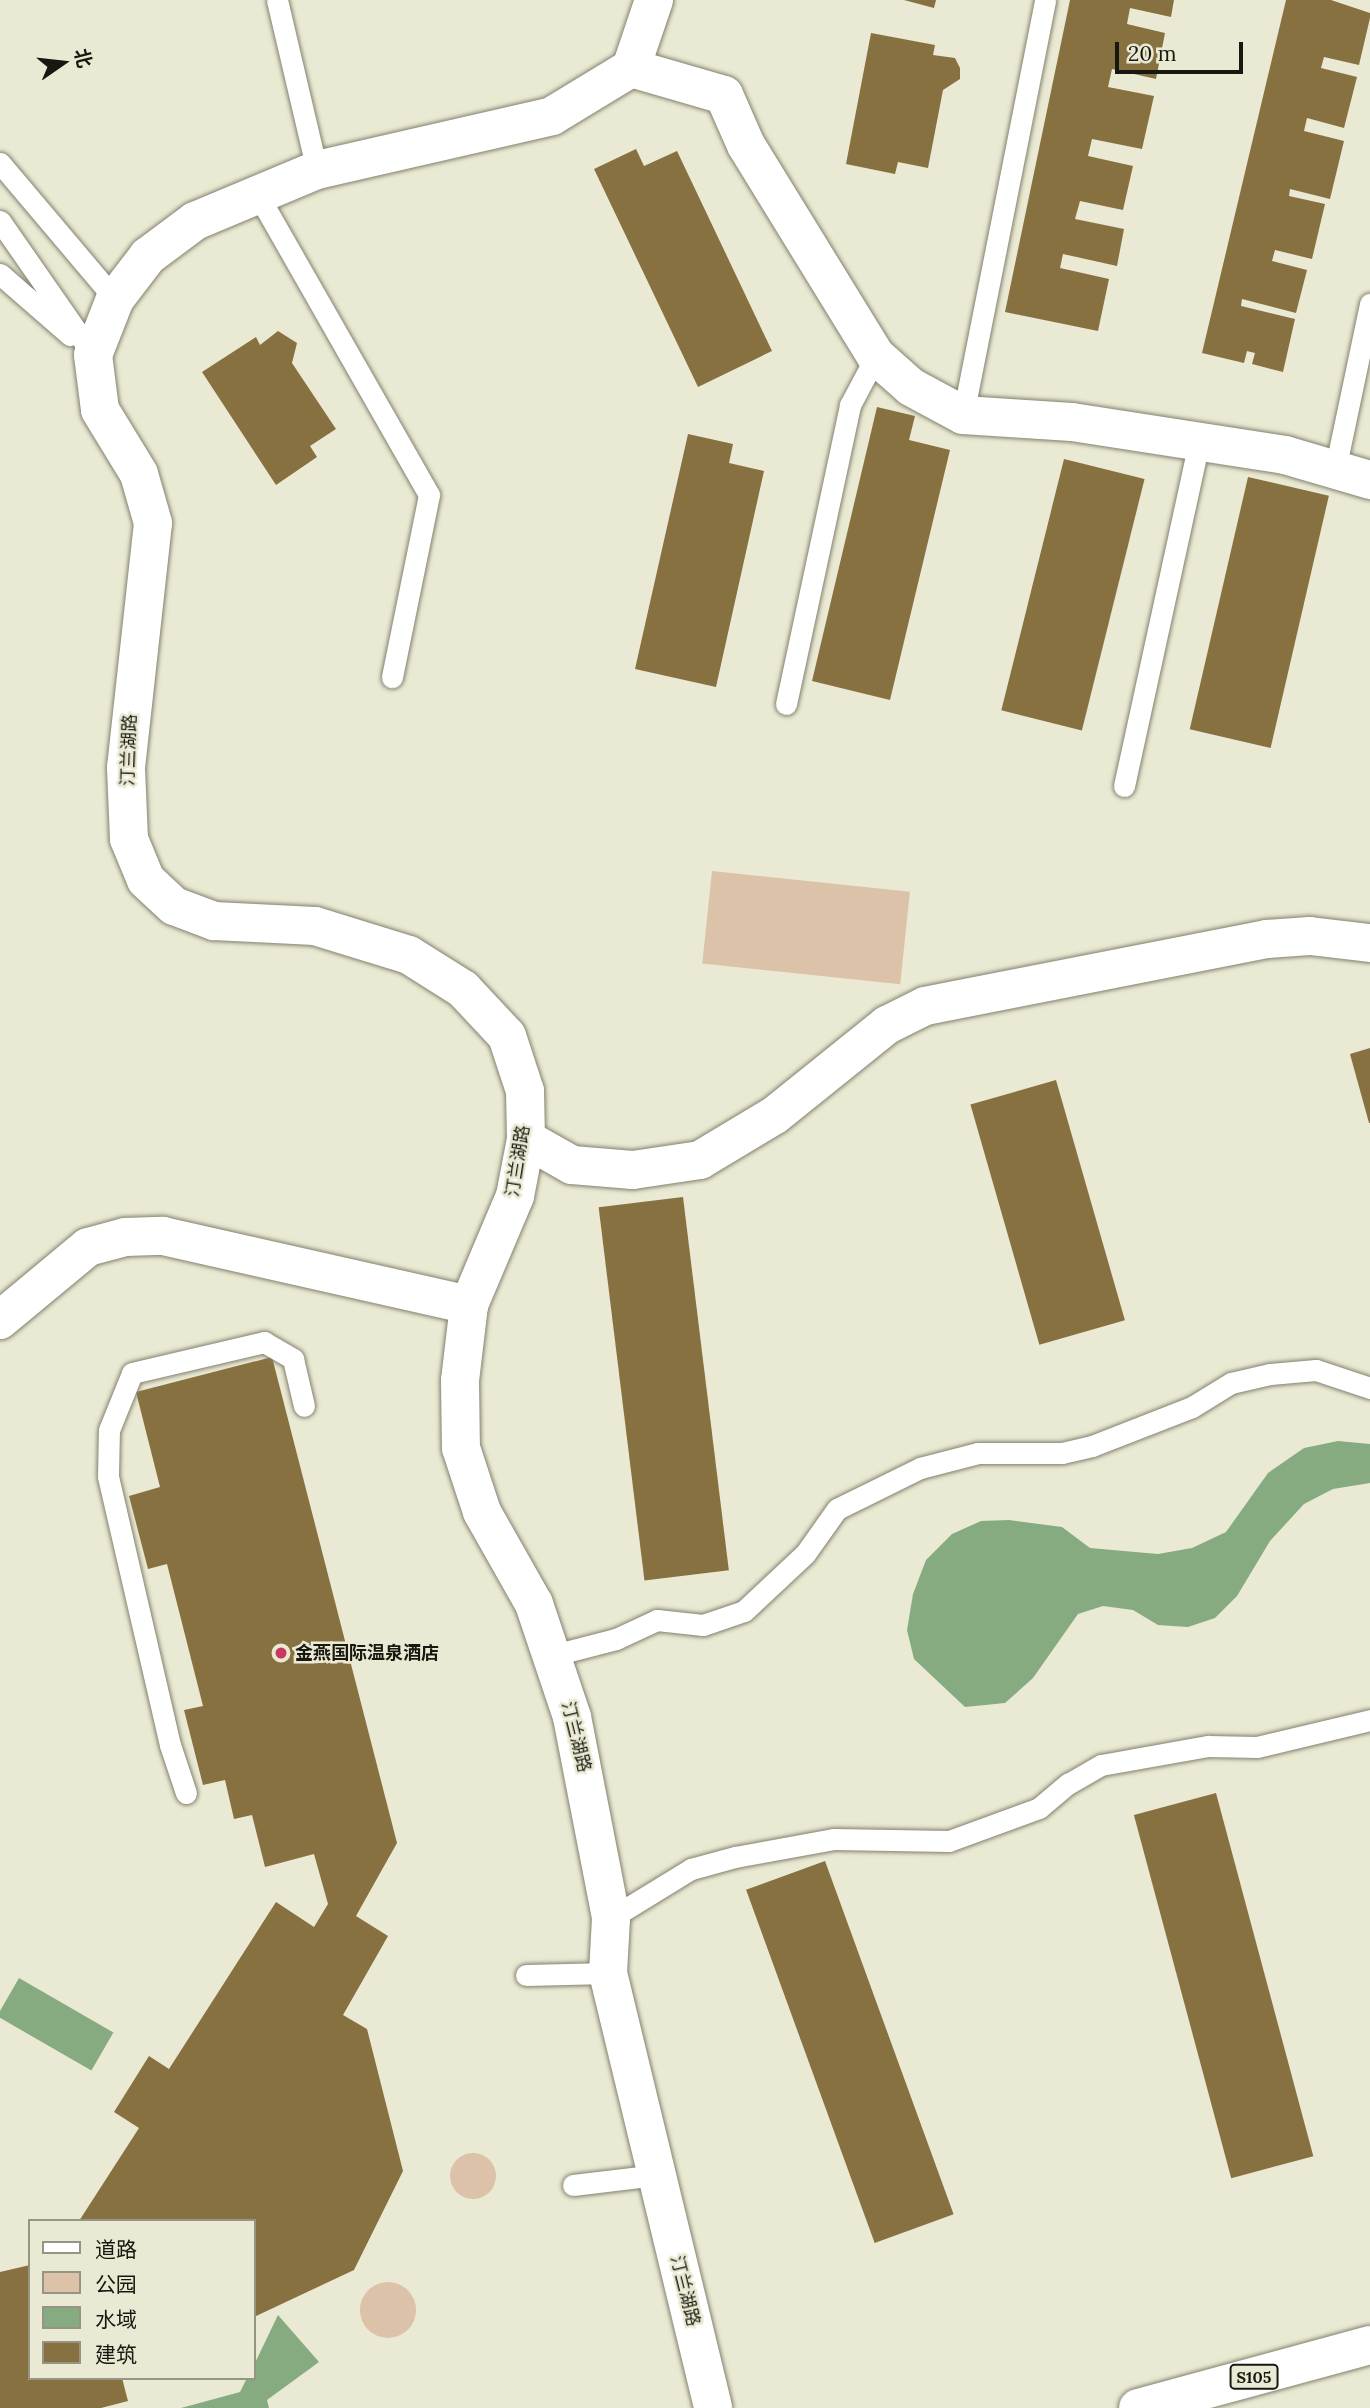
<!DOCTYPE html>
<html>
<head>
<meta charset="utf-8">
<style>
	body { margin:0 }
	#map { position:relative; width:1370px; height:2408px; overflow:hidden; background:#eae9d3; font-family:Lora,"Noto Sans SC",serif }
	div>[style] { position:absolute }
	.green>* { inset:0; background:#dcc2a8; transform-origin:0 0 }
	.round { border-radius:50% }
	.water>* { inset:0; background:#87ab81; transform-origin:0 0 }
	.building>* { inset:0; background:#887140; transform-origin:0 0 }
	.roads { filter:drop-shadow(0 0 2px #83816e) drop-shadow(0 0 2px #83816e) }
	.service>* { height:21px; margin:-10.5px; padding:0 10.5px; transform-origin:10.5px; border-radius:10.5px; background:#fff }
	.minor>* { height:38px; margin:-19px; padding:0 19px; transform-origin:19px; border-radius:19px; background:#fff }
	.tertiary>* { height:38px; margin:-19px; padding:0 19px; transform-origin:19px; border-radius:19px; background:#fff }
	.primary>* { height:38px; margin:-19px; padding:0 19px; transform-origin:19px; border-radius:19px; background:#fff }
	.dots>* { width:19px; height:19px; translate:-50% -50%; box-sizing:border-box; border:4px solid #eae9d3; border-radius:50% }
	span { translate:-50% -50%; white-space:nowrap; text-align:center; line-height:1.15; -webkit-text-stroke:5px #eae9d3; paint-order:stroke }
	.shield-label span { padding:2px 5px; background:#eae9d3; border:2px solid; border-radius:5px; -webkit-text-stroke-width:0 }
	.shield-label { font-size:16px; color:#181810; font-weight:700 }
	.street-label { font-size:18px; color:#181810 }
	.poi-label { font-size:18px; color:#181810; font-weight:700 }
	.left { translate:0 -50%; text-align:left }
	.legend { position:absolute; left:28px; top:2219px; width:228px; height:161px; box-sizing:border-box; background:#eae9d3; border:2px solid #969585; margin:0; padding:9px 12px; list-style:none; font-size:21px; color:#181810 }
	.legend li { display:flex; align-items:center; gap:14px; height:35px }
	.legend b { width:35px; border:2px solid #969585 }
	.north { position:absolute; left:28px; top:28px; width:70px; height:70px; -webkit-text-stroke:5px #eae9d3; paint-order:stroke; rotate:76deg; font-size:19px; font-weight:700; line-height:28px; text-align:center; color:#181810 }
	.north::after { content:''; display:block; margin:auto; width:24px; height:32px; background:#181810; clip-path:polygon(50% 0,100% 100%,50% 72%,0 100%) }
	.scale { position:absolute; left:1115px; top:42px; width:128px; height:32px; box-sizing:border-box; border:4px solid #181810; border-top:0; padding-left:9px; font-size:21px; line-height:24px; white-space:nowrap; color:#181810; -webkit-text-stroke:5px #eae9d3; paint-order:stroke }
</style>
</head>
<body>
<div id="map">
	<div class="green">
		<div style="left:712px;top:871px;width:199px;height:93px;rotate:6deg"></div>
		<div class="round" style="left:450px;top:2153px;width:46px;height:46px"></div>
		<div class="round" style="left:360px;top:2282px;width:56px;height:56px"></div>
	</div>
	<div class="water">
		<div style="clip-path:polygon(1338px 1441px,1370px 1444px,1370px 1483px,1333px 1489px,1304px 1504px,1270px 1541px,1237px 1596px,1215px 1618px,1188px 1627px,1158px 1625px,1133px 1610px,1103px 1606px,1078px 1614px,1033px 1678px,1005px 1703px,965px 1707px,914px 1659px,907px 1630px,913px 1594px,926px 1560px,952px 1534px,981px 1521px,1009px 1520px,1062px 1527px,1090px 1548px,1158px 1554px,1192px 1548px,1226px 1532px,1268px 1473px,1304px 1448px)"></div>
		<div style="left:19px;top:1978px;width:109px;height:44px;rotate:30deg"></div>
		<div style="clip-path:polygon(278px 2315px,319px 2362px,267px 2400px,269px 2408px,181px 2408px,240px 2392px,247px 2378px,254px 2378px,254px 2365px)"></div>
	</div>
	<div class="building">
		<div style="clip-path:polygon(904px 0,936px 0,934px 8px)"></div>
		<div style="clip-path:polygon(1070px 0,1174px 0,1171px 17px,1130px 8px,1127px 24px,1165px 33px,1156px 79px,1112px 69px,1108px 87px,1154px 96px,1142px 149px,1092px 139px,1088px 156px,1133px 166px,1123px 210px,1080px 201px,1075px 219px,1124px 229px,1117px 266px,1063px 254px,1060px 268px,1109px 279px,1098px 331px,1005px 312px)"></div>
		<div style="clip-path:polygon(1286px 0,1331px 0,1370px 13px,1370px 18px,1359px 65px,1324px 57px,1321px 68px,1357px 77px,1344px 128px,1307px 118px,1304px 131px,1344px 141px,1330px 199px,1290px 189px,1289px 196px,1325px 204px,1312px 259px,1275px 250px,1272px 261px,1307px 270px,1296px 313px,1242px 299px,1241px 306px,1295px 319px,1283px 372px,1252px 364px,1255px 353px,1247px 351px,1244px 363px,1202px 353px)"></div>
		<div style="clip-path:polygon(871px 33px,935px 45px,933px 55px,955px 58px,960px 68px,960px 79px,943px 90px,928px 168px,898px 162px,895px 174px,846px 164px)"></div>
		<div style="clip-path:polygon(636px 149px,644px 166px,677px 151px,772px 351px,698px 387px,594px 169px)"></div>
		<div style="clip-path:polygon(278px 331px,297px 343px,292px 363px,336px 429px,310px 446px,317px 457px,276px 485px,202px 372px,256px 337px,260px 345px)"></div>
		<div style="clip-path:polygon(877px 407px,915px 416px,909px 440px,950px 450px,890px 700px,812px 681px)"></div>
		<div style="clip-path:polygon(688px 434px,733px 444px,729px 463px,764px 471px,716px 687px,635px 669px)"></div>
		<div style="left:1064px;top:459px;width:83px;height:259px;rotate:14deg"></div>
		<div style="left:1248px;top:477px;width:83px;height:259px;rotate:13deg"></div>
		<div style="clip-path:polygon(1370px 1048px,1370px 1123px,1369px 1123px,1350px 1054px)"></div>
		<div style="left:1056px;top:1080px;width:250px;height:89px;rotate:74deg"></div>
		<div style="left:683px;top:1197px;width:376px;height:85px;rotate:83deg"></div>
		<div style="clip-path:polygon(272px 1357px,397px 1843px,356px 1916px,388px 1936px,343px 2015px,367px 2029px,403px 2171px,354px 2270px,254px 2317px,254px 2221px,79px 2221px,139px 2128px,114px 2112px,149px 2056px,169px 2069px,276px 1902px,314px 1927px,328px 1904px,314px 1854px,265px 1867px,252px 1815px,234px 1819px,225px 1780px,203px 1785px,184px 1710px,203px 1706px,167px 1564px,148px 1569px,129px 1496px,160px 1487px,136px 1392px)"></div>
		<div style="left:1216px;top:1793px;width:376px;height:85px;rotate:75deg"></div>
		<div style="left:825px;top:1861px;width:376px;height:84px;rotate:70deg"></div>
		<div style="clip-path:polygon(30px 2265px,30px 2378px,122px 2378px,128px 2401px,101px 2408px,0 2408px,0 2272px)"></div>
	</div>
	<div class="roads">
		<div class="service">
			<div style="left:277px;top:0;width:175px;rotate:76.8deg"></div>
			<div style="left:0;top:163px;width:178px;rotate:49.8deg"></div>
			<div style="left:258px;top:195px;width:345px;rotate:60.3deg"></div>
			<div style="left:429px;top:495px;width:186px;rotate:101.5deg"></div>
			<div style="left:0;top:221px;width:163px;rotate:55.2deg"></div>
			<div style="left:0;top:274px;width:93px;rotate:41.1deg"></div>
			<div style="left:963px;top:415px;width:423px;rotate:-78.8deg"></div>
			<div style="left:1335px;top:470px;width:170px;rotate:-78.1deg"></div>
			<div style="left:786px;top:704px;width:306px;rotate:-77.9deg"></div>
			<div style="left:850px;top:405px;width:55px;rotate:-62deg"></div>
			<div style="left:1124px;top:786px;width:352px;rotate:-77.7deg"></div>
			<div style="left:554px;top:1655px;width:64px;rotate:-14.5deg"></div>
			<div style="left:616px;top:1639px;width:45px;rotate:-24.9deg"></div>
			<div style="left:657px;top:1620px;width:46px;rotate:6.2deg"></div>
			<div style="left:703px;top:1625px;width:43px;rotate:-18.9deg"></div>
			<div style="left:744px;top:1611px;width:83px;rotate:-43.1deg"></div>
			<div style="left:805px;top:1554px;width:55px;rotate:-54.6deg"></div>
			<div style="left:837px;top:1509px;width:93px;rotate:-26.3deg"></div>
			<div style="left:920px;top:1468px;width:60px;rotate:-14.5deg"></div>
			<div style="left:978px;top:1453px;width:84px"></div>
			<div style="left:1062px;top:1453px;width:31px;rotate:-13deg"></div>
			<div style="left:1092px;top:1446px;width:107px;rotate:-21.3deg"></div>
			<div style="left:1192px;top:1407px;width:46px;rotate:-31.6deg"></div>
			<div style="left:1231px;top:1383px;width:40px;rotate:-13deg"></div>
			<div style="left:1270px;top:1374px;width:46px;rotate:-5deg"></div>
			<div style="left:1316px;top:1370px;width:57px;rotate:18.4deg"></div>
			<div style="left:186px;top:1793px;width:51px;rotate:-108.4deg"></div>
			<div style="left:170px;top:1745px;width:276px;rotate:-103deg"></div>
			<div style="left:108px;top:1476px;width:46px;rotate:-88.8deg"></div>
			<div style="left:109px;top:1430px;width:61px;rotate:-68deg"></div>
			<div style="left:132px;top:1373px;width:136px;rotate:-13.2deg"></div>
			<div style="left:264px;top:1342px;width:34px;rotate:30deg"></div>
			<div style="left:293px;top:1359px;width:48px;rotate:76.8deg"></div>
			<div style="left:611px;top:1918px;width:94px;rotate:-31.5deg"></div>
			<div style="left:691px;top:1869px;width:46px;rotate:-15.3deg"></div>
			<div style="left:735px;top:1857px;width:101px;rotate:-10.3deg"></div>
			<div style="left:834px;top:1839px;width:115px;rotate:1deg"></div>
			<div style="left:949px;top:1841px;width:96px;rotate:-20.1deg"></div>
			<div style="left:1039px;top:1808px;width:38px;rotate:-40deg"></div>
			<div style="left:1068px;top:1784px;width:38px;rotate:-30deg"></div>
			<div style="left:1101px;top:1765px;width:109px;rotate:-10.1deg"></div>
			<div style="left:1208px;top:1746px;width:49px;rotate:1.2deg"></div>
			<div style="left:1257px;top:1747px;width:116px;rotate:-13.4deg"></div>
			<div style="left:526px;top:1975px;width:82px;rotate:-1.4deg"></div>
			<div style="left:573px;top:2185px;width:85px;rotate:-6.8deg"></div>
		</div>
		<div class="minor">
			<div style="left:631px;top:68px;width:97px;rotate:16.2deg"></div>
			<div style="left:724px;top:95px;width:55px;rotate:66.3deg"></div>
			<div style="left:746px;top:145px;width:248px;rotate:58.4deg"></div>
			<div style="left:876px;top:356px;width:47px;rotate:41.5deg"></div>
			<div style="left:911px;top:387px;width:59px;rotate:28.3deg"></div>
			<div style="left:963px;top:415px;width:109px;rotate:3.7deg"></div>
			<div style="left:1072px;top:422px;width:216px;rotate:8.8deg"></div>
			<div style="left:1285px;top:455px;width:89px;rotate:16.4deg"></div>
			<div style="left:195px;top:221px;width:132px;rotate:-22.7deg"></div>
			<div style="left:317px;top:170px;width:241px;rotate:-12.9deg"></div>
			<div style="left:552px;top:116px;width:92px;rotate:-31.3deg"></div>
			<div style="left:631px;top:68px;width:72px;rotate:-71.3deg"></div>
			<div style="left:526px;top:1139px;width:53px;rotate:29.5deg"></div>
			<div style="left:572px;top:1165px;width:61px;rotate:4.7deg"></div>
			<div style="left:633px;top:1170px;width:68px;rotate:-8.5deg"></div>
			<div style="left:700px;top:1160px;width:87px;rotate:-31deg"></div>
			<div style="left:775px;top:1115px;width:144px;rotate:-38.8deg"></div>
			<div style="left:887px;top:1025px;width:42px;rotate:-26.6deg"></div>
			<div style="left:925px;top:1006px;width:349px;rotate:-11.1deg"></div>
			<div style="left:1267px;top:939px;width:43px;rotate:-4deg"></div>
			<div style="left:1310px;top:936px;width:60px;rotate:6.7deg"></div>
		</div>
		<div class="tertiary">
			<div style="left:195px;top:221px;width:59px;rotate:143.3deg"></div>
			<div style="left:148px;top:256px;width:54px;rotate:127.5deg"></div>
			<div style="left:115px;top:299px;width:60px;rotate:111.4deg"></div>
			<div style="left:93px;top:355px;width:55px;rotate:82.7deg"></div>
			<div style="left:100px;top:410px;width:75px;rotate:58.6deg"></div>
			<div style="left:139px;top:474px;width:51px;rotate:74.1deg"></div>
			<div style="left:153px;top:523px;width:246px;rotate:96.3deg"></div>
			<div style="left:126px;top:768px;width:71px;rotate:87.6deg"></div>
			<div style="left:129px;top:839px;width:44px;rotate:67.5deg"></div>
			<div style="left:146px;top:880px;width:38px;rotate:43deg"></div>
			<div style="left:174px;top:906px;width:43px;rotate:20.6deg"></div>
			<div style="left:214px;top:921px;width:101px;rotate:2.8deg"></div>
			<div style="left:315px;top:926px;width:98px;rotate:17.1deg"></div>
			<div style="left:409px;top:955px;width:64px;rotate:32.2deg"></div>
			<div style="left:463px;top:989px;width:64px;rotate:46.9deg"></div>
			<div style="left:507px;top:1036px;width:58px;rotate:71.9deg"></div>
			<div style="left:525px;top:1091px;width:48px;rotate:88.8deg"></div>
			<div style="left:526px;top:1139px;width:58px;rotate:100.9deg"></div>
			<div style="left:515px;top:1196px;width:118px;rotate:112.9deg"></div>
			<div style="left:469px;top:1305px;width:76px;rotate:96.8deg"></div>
			<div style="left:460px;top:1380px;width:68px;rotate:89.2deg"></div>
			<div style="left:461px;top:1448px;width:67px;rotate:71.8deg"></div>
			<div style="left:482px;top:1512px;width:106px;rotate:60.5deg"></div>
			<div style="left:534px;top:1604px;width:119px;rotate:71.4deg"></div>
			<div style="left:572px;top:1717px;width:205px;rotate:79deg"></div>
			<div style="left:611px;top:1918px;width:55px;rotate:93.1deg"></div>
			<div style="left:608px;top:1973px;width:447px;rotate:76.4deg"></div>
			<div style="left:0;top:1320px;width:114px;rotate:-39.7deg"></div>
			<div style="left:88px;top:1247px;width:38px;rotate:-15deg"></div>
			<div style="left:125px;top:1237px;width:38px;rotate:-2deg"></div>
			<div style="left:163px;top:1236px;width:314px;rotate:12.7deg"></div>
		</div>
		<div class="primary">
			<div style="left:1138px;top:2408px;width:240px;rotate:-15.2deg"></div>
		</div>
	</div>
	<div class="dots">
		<div style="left:281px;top:1653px;background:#c9395f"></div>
	</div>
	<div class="shield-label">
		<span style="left:1254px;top:2377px">S105</span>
	</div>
	<div class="street-label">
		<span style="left:129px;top:750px;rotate:-88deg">汀兰湖路</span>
		<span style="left:518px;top:1161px;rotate:-81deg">汀兰湖路</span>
		<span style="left:576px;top:1737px;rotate:76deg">汀兰湖路</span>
		<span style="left:685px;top:2291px;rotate:76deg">汀兰湖路</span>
	</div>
	<div class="poi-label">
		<span class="left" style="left:295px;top:1653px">金燕国际温泉酒店</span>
	</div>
	<ul class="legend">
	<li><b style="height:9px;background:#fff"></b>道路</li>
	<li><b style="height:19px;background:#dcc2a8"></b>公园</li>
	<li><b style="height:19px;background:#87ab81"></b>水域</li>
	<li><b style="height:19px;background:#887140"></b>建筑</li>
	</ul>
	<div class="north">北</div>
	<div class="scale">20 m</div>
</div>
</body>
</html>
